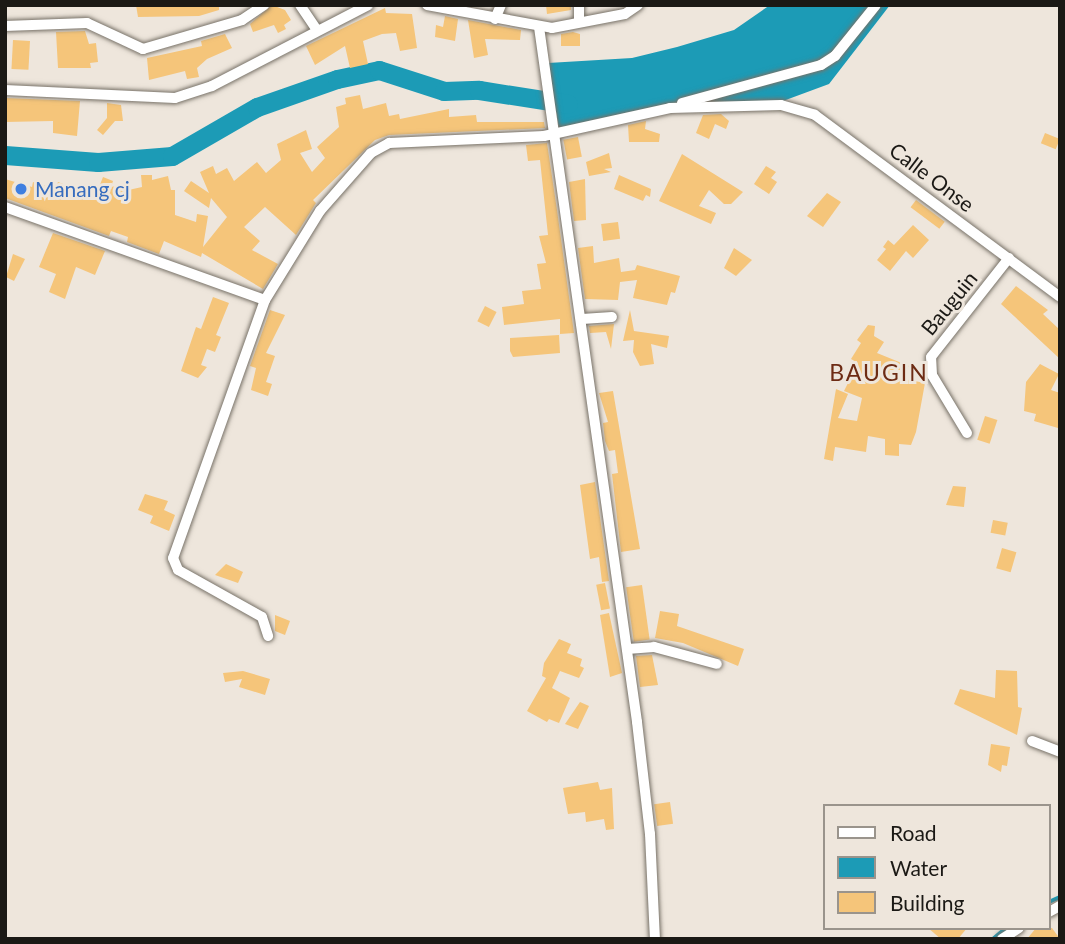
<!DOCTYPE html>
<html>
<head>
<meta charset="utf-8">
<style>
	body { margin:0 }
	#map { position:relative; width:1065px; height:944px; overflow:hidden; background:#eee6dc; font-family:Lato,sans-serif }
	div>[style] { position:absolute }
	.water>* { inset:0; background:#1c9bb6 }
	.stream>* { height:3.5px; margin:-1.75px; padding:0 1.75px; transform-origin:1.75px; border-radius:1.75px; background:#1c9bb6 }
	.river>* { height:19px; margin:-9.5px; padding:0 9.5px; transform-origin:9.5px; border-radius:9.5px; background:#1c9bb6 }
	.building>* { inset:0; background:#f5c57a; transform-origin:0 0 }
	.roads { filter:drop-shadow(0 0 2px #787268) drop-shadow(0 0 2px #787268) }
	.minor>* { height:10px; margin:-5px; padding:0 5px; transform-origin:5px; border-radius:5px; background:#fff }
	.dots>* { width:19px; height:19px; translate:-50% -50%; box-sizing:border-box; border:4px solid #eee6dc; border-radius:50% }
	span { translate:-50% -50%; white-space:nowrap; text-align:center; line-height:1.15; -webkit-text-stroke:6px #eee6dc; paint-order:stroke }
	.street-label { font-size:21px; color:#1b1915 }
	.shop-label { font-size:21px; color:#366cbe }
	.left { translate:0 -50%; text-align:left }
	.neighbourhood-label { font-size:23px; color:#6d2b14; letter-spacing:2px }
	.frame { position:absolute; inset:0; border:7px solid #1b1915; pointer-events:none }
	.legend { position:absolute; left:823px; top:804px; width:228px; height:126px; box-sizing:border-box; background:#eee6dc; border:2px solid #9a948c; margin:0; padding:9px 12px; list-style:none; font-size:21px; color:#1b1915 }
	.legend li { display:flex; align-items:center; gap:14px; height:35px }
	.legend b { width:35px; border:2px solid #9a948c }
</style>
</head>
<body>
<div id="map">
	<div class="water">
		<div style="clip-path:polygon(770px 5px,890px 5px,829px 84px,783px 101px,729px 103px,559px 129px,548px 63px,632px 58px,677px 47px,734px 30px)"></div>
	</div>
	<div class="stream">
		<div style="left:1049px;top:902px;width:12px;rotate:-24deg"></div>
		<div style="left:993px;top:939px;width:17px;rotate:-40deg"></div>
	</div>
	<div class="river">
		<div style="left:5px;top:155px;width:93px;rotate:4.3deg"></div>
		<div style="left:98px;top:162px;width:74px;rotate:-4.6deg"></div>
		<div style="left:172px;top:156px;width:98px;rotate:-30deg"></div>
		<div style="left:257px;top:107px;width:85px;rotate:-19.3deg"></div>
		<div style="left:337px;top:79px;width:43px;rotate:-12.1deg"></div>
		<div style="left:379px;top:70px;width:68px;rotate:17.9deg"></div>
		<div style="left:444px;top:91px;width:35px;rotate:-2deg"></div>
		<div style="left:479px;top:90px;width:90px;rotate:8.9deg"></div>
	</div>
	<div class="building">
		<div style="clip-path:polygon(136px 5px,219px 5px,219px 10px,199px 16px,138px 17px)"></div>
		<div style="clip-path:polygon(272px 5px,285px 10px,291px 20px,284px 25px,286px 29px,278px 33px,274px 25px,253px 32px,250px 24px)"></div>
		<div style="clip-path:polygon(546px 5px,571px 5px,571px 10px,547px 14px)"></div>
		<div style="clip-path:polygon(385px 8px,386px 13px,412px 14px,417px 48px,400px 51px,396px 33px,382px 34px,363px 41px,368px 64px,350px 68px,345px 46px,315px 65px,306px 46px)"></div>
		<div style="clip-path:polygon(445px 16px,458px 19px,455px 41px,435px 37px,436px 25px,443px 27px)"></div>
		<div style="clip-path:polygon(468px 20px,521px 30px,520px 40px,485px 39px,488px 55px,474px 58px)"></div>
		<div style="clip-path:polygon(85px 31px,89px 44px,96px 43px,98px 62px,90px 63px,91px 68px,58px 68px,56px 32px)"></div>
		<div style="clip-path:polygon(573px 32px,580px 34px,580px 46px,561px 46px,561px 34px)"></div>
		<div style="clip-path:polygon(225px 34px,232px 48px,207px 59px,197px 68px,199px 77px,187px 79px,185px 71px,149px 80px,147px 58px,202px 46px,201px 41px)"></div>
		<div style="left:13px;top:40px;width:17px;height:29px;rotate:3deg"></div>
		<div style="clip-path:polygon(360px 95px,363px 109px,386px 103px,389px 116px,399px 114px,400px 119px,449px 109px,449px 117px,476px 115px,477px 122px,544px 122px,545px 128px,389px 135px,375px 140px,313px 200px,316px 203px,296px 235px,265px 207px,244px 227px,260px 241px,252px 250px,278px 264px,263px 289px,202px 253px,201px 257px,164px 241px,159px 254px,127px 242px,128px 237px,111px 231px,109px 236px,5px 198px,5px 179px,32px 187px,33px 182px,55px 189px,58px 182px,76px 189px,99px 187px,103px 177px,113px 181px,111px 187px,122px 185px,124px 191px,142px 187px,141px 175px,152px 175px,152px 180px,168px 176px,171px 190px,175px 190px,175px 215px,196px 222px,197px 214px,208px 216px,203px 247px,227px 217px,211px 198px,209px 208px,184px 191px,191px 181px,209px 193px,200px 172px,213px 166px,216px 174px,227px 168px,234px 181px,257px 162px,266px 173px,281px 160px,277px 144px,306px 130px,312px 149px,300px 153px,312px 172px,325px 158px,317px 147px,339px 127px,336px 107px,346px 104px,345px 98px)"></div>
		<div style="clip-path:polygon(5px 98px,80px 101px,77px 136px,53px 133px,53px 121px,5px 122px)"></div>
		<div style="clip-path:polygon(107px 103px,121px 105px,123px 121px,115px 121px,103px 135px,97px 130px,107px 118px)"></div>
		<div style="clip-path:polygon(721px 114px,729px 121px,726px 129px,715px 124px,709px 139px,696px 133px,703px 115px)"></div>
		<div style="clip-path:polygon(646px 121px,645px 129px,660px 134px,659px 142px,629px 142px,628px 125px)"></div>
		<div style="left:1045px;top:133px;width:16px;height:11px;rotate:22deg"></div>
		<div style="left:578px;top:137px;width:20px;height:15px;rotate:79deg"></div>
		<div style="clip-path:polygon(547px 143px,557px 210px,574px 333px,560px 334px,560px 319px,504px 325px,502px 307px,524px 304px,522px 291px,541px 289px,537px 264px,546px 263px,539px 236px,548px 235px,542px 179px,540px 160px,528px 161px,526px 145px)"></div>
		<div style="clip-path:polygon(609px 153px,612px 168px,604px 169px,611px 172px,589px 176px,586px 162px)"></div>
		<div style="clip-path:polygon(682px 154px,743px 192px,731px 204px,724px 204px,709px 190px,699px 206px,716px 213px,711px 224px,659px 201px)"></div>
		<div style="clip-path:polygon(766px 166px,776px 172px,771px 178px,777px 182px,769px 194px,754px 184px)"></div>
		<div style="clip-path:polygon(619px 175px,651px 189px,650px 197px,646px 195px,643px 201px,614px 189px)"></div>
		<div style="clip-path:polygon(585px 179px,586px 220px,574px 221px,569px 182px)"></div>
		<div style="clip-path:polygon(827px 193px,841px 202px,823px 227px,807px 216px)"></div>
		<div style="left:916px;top:200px;width:36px;height:9px;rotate:37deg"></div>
		<div style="left:618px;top:222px;width:17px;height:17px;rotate:83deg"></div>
		<div style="clip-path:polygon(913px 225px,929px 240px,913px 258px,906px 251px,890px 271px,877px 260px,886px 249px,883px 247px,888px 240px,894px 245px)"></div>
		<div style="clip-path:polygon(53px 233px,105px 251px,95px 275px,76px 267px,65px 299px,49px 292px,56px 274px,39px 267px)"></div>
		<div style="clip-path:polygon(593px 246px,594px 263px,619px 258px,621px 272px,635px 270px,637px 265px,680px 276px,675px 293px,671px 292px,667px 305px,633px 298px,637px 280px,620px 282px,618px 300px,585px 299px,578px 248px)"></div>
		<div style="clip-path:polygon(734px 248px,752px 260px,736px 276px,724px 268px)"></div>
		<div style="clip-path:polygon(13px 254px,25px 259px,14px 281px,6px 277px)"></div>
		<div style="clip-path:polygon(1016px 286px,1048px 310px,1043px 314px,1060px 330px,1060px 359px,1001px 304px)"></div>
		<div style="clip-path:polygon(213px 297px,229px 303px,216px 335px,221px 337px,215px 352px,207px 349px,201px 365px,207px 367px,198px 378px,181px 371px,196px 327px,201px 329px)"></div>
		<div style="left:485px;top:306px;width:13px;height:17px;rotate:27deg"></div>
		<div style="clip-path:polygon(270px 310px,285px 315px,266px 353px,275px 356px,266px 382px,272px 384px,268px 396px,251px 390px,256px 368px,250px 366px)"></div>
		<div style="clip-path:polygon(630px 310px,634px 331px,669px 336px,667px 348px,651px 344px,654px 364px,640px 366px,633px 352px,634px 340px,623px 341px)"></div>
		<div style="clip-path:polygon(614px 324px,611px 349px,606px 332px,590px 333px,589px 326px)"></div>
		<div style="clip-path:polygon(868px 325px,875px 326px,874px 336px,884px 342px,877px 353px,909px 366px,899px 378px,925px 383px,916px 432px,911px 445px,899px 444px,899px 456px,885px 455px,885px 439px,868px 436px,866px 452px,835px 447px,833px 461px,824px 459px,836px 389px,848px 394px,838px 418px,857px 421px,862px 398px,844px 391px,858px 363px,851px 359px,861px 343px,857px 340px)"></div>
		<div style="clip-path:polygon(559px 335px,560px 353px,513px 357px,510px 351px,510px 338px)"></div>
		<div style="clip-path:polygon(1040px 364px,1059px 374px,1051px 390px,1060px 393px,1058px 428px,1034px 421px,1036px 414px,1024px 411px,1026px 382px)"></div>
		<div style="clip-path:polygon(613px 391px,640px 549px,621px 552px,612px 474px,618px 473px,615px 450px,609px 451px,605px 441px,603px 423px,608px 422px,599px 393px)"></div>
		<div style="left:985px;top:416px;width:13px;height:25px;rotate:18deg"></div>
		<div style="clip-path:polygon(595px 482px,609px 581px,602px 582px,599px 557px,590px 559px,580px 485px)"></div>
		<div style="clip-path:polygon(953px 486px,966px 487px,964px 507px,946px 505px)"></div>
		<div style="clip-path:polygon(145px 494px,168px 501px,164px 510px,175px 515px,169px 531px,150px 523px,153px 516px,138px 510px)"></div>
		<div style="left:993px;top:520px;width:15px;height:13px;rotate:11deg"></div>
		<div style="left:1002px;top:548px;width:15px;height:21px;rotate:16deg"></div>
		<div style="clip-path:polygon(226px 564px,243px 572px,238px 583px,215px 575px)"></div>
		<div style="left:605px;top:583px;width:26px;height:9px;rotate:79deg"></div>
		<div style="left:642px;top:585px;width:55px;height:16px;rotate:82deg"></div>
		<div style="clip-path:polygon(660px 611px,679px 614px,677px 626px,744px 649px,738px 666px,683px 643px,655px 638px)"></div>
		<div style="clip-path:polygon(609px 613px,622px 673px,610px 677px,600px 615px)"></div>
		<div style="clip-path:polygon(275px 615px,290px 621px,285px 635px,275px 631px)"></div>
		<div style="clip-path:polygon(559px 639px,571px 644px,567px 653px,582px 659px,580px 666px,584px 668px,579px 678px,560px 671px,552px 688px,570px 698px,559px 723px,549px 719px,547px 722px,527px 711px,546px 678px,542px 676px,544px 663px)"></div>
		<div style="clip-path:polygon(652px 655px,658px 685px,640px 687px,636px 656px)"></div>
		<div style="clip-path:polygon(996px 670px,1017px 671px,1018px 707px,1022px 708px,1017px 735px,954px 704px,960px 689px,995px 698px)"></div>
		<div style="clip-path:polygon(243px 671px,270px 679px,265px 695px,239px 687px,242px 679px,225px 682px,223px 673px)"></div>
		<div style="clip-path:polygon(580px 702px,589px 706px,578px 729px,565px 724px)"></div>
		<div style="clip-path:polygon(991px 744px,1010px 747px,1007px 766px,1002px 765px,1001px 772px,988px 765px)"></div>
		<div style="clip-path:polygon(598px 782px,600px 790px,612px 788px,614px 829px,606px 830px,604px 819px,586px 822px,585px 812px,568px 814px,563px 788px)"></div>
		<div style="left:670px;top:802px;width:22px;height:16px;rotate:82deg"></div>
		<div style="clip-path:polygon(928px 928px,967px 928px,958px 939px,941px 939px)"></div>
		<div style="clip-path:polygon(1036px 928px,1052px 928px,1060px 939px,1027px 939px)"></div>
	</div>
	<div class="roads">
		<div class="minor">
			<div style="left:300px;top:5px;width:29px;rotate:56deg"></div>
			<div style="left:427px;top:5px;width:127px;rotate:10.4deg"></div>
			<div style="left:552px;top:28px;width:74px;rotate:-10.9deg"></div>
			<div style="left:625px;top:14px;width:16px;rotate:-35deg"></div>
			<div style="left:495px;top:19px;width:15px;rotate:-67deg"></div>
			<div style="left:579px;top:22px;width:17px;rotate:-90deg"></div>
			<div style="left:5px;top:26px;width:82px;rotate:-2.1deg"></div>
			<div style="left:87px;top:23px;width:62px;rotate:24.9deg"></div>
			<div style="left:143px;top:49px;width:103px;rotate:-16.3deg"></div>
			<div style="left:242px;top:20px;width:27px;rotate:-34deg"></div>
			<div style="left:539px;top:27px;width:702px;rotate:81.97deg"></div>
			<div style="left:637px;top:722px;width:113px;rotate:83.4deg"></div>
			<div style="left:650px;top:834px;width:105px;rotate:87.3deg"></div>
			<div style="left:5px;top:90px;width:170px;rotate:2.7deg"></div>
			<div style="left:175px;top:98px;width:39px;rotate:-18deg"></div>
			<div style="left:212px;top:86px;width:176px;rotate:-27.4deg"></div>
			<div style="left:682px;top:103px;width:144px;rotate:-15.3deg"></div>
			<div style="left:821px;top:65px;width:17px;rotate:-33deg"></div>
			<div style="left:835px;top:56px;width:65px;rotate:-51.2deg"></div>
			<div style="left:5px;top:207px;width:276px;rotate:19.7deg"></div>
			<div style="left:265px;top:300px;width:105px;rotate:-58.3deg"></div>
			<div style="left:320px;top:211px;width:77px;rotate:-48.7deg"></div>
			<div style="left:371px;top:153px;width:21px;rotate:-29deg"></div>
			<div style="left:389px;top:143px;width:155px;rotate:-2.6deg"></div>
			<div style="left:544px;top:136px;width:129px;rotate:-12.5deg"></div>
			<div style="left:670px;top:108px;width:111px;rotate:-1.5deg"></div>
			<div style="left:781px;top:105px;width:35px;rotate:16deg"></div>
			<div style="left:815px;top:115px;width:305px;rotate:36.6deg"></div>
			<div style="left:265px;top:300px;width:274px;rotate:109.6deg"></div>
			<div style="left:173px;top:558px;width:13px;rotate:67deg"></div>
			<div style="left:178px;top:570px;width:96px;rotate:29.2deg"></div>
			<div style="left:262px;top:617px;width:20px;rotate:72deg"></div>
			<div style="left:582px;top:319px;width:30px;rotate:-4deg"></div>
			<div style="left:967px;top:433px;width:68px;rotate:-121.1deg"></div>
			<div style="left:932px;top:375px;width:18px;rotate:-93deg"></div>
			<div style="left:931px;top:357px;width:126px;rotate:-51.8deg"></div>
			<div style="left:627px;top:649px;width:27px;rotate:-4deg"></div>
			<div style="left:654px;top:647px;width:65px;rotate:15.1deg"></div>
			<div style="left:1032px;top:741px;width:30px;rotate:21deg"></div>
			<div style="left:1049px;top:912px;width:13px;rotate:-29deg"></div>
			<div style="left:1002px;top:939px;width:20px;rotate:-33deg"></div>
		</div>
	</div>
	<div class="dots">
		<div style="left:21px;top:189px;background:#3f7fe0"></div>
	</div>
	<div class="street-label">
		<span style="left:932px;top:177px;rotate:37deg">Calle Onse</span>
		<span style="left:949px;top:303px;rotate:-51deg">Bauguin</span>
	</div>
	<div class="shop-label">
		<span class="left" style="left:35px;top:189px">Manang cj</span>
	</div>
	<div class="neighbourhood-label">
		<span style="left:879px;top:372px">BAUGIN</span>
	</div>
	<div class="frame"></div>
	<ul class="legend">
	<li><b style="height:9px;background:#fff"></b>Road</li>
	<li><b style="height:19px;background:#1c9bb6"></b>Water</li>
	<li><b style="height:19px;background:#f5c57a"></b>Building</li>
	</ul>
</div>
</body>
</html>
